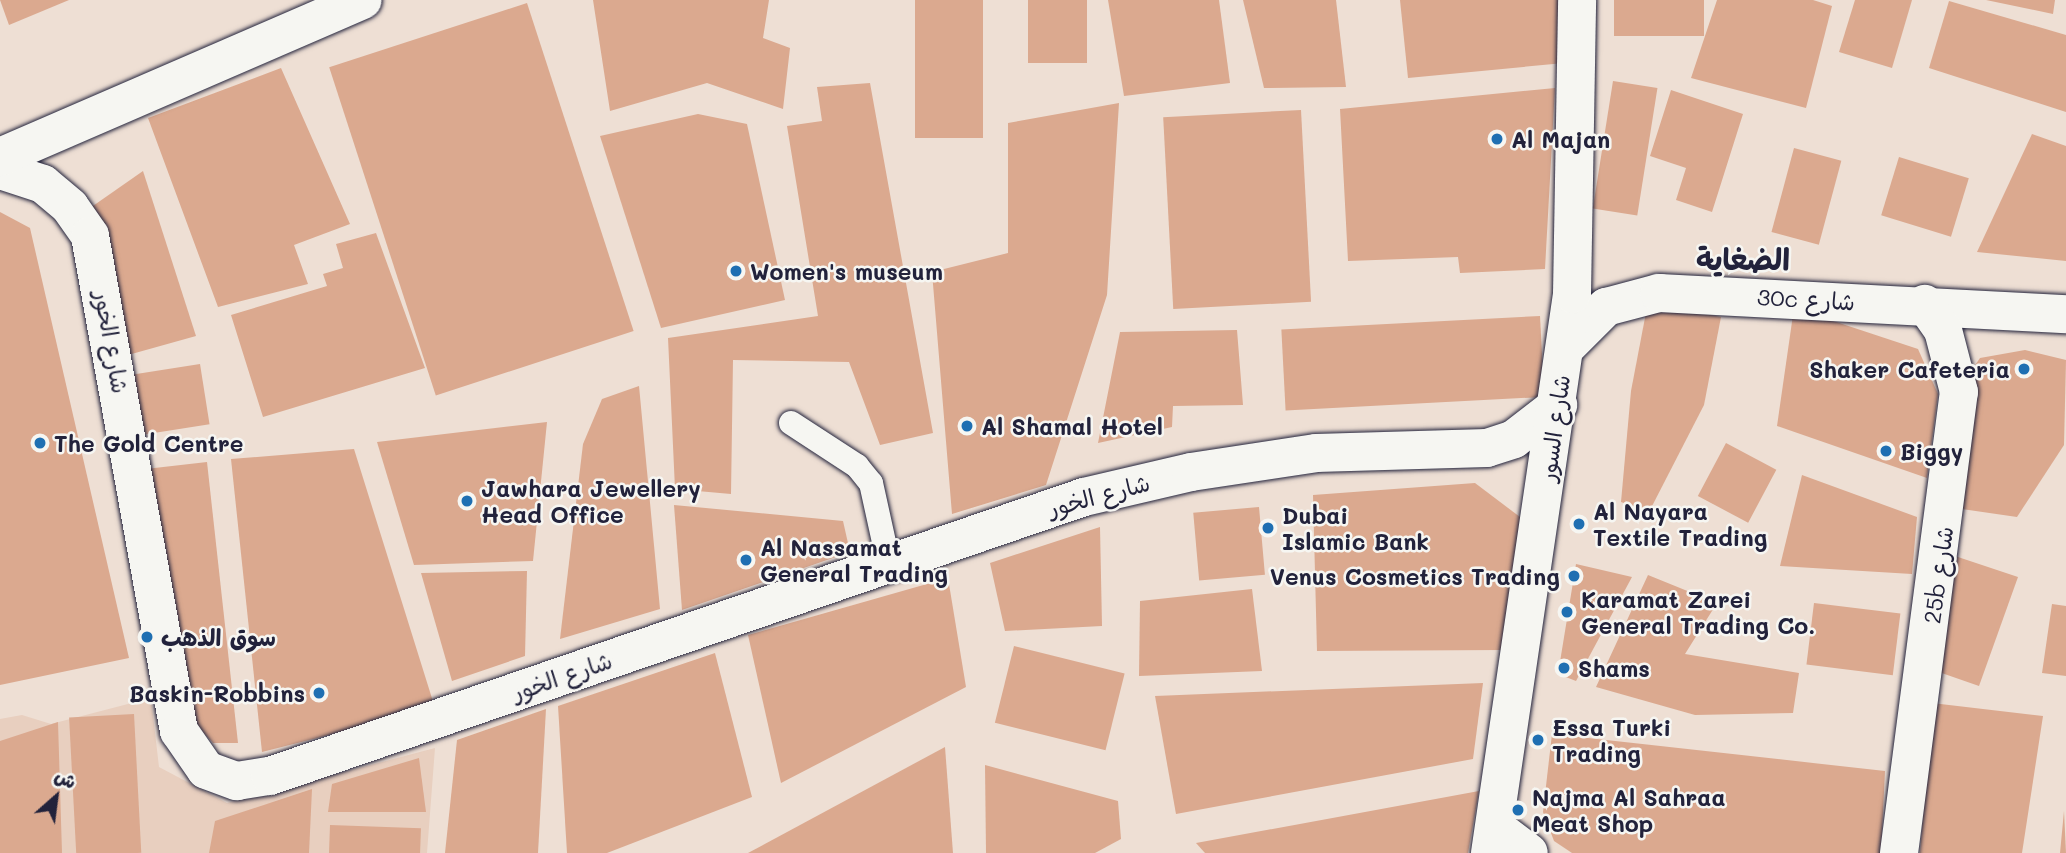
<!DOCTYPE html>
<html>
<head>
<meta charset="utf-8">
<style>
	body { margin:0 }
	#map { position:relative; width:2066px; height:853px; overflow:hidden; background:#eedfd4; font-family:Mali,"Playpen Sans Arabic",sans-serif }
	div>[style] { position:absolute }
	.built>* { inset:0; background:#e8cfbf }
	.building>* { inset:0; background:#dba98f; transform-origin:0 0 }
	.roads { filter:drop-shadow(0 0 2px #22223b) drop-shadow(0 0 2px #22223b) }
	.lane>* { height:24px; margin:-12px; padding:0 12px; transform-origin:12px; border-radius:12px; background:#f6f6f2 }
	.street>* { height:38px; margin:-19px; padding:0 19px; transform-origin:19px; border-radius:19px; background:#f6f6f2 }
	.secondary>* { height:38px; margin:-19px; padding:0 19px; transform-origin:19px; border-radius:19px; background:#f6f6f2 }
	.dots>* { width:19px; height:19px; translate:-50% -50%; box-sizing:border-box; border:4px solid #f6f6f2; border-radius:50% }
	span { translate:-50% -50%; white-space:nowrap; text-align:center; line-height:1.15; -webkit-text-stroke:5px #f6f6f2; paint-order:stroke }
	.poi-label { font-size:23px; color:#22223b; font-weight:700 }
	.left { translate:0 -50%; text-align:left }
	.right { translate:-100% -50%; text-align:right }
	.street-label { font-size:23px; color:#22223b }
	.district-label { font-size:30px; color:#22223b; font-weight:700 }
	.north { position:absolute; left:21px; top:762px; width:70px; height:70px; -webkit-text-stroke:5px #f6f6f2; paint-order:stroke; rotate:28deg; font-size:19px; font-weight:700; line-height:28px; text-align:center; color:#22223b }
	.north::after { content:''; display:block; margin:auto; width:24px; height:32px; background:#22223b; clip-path:polygon(50% 0,100% 100%,50% 72%,0 100%) }
</style>
</head>
<body>
<div id="map">
	<div class="built">
		<div style="clip-path:polygon(151px 698px,159px 767px,227px 803px,435px 748px,427px 853px,0 853px,0 719px,22px 715px,51px 724px)"></div>
	</div>
	<div class="building">
		<div style="clip-path:polygon(0 0,69px 0,9px 25px)"></div>
		<div style="clip-path:polygon(593px 0,769px 0,763px 38px,790px 48px,783px 109px,707px 83px,610px 111px)"></div>
		<div style="left:915px;top:0;width:68px;height:138px"></div>
		<div style="left:1028px;top:0;width:59px;height:63px"></div>
		<div style="clip-path:polygon(1108px 0,1219px 0,1230px 83px,1124px 96px)"></div>
		<div style="clip-path:polygon(1243px 0,1336px 0,1346px 87px,1264px 88px)"></div>
		<div style="clip-path:polygon(1400px 0,1558px 0,1564px 63px,1408px 78px)"></div>
		<div style="left:1614px;top:0;width:90px;height:36px"></div>
		<div style="clip-path:polygon(1717px 0,1813px 0,1832px 6px,1806px 108px,1691px 78px)"></div>
		<div style="clip-path:polygon(1855px 0,1912px 0,1892px 68px,1839px 52px)"></div>
		<div style="clip-path:polygon(1986px 0,2055px 0,2053px 14px)"></div>
		<div style="clip-path:polygon(1949px 1px,2066px 35px,2066px 112px,1929px 68px)"></div>
		<div style="left:527px;top:3px;width:345px;height:208px;rotate:72deg"></div>
		<div style="clip-path:polygon(281px 68px,350px 224px,294px 245px,308px 284px,218px 307px,148px 118px)"></div>
		<div style="left:1613px;top:81px;width:45px;height:129px;rotate:9deg"></div>
		<div style="clip-path:polygon(870px 83px,933px 433px,880px 445px,849px 362px,733px 360px,731px 494px,675px 489px,668px 338px,818px 316px,787px 126px,822px 121px,817px 87px)"></div>
		<div style="clip-path:polygon(1555px 88px,1545px 269px,1460px 273px,1458px 257px,1348px 261px,1340px 109px)"></div>
		<div style="clip-path:polygon(1671px 90px,1743px 114px,1712px 212px,1676px 200px,1686px 168px,1650px 156px)"></div>
		<div style="clip-path:polygon(1119px 103px,1107px 295px,1046px 485px,952px 514px,932px 272px,1008px 253px,1008px 123px)"></div>
		<div style="left:1301px;top:110px;width:192px;height:138px;rotate:87deg"></div>
		<div style="clip-path:polygon(698px 114px,747px 124px,785px 300px,661px 328px,600px 136px)"></div>
		<div style="clip-path:polygon(2032px 134px,2066px 146px,2066px 261px,1977px 252px)"></div>
		<div style="left:1794px;top:148px;width:49px;height:87px;rotate:15deg"></div>
		<div style="left:1899px;top:157px;width:73px;height:61px;rotate:17deg"></div>
		<div style="clip-path:polygon(143px 171px,196px 336px,128px 355px,90px 208px)"></div>
		<div style="clip-path:polygon(0 212px,30px 228px,129px 658px,0 685px)"></div>
		<div style="clip-path:polygon(376px 233px,425px 368px,263px 417px,231px 315px,327px 286px,323px 274px,343px 268px,336px 244px)"></div>
		<div style="clip-path:polygon(1648px 302px,1721px 317px,1704px 405px,1649px 512px,1621px 502px,1631px 391px)"></div>
		<div style="clip-path:polygon(1794px 308px,1918px 349px,1938px 394px,1927px 478px,1777px 426px)"></div>
		<div style="left:1540px;top:316px;width:81px;height:259px;rotate:87deg"></div>
		<div style="clip-path:polygon(1237px 330px,1243px 405px,1173px 406px,1172px 427px,1098px 443px,1120px 332px)"></div>
		<div style="clip-path:polygon(2025px 350px,2066px 360px,2064px 445px,2017px 517px,1955px 508px,1965px 380px,1980px 358px)"></div>
		<div style="left:200px;top:364px;width:61px;height:79px;rotate:81deg"></div>
		<div style="clip-path:polygon(639px 386px,660px 609px,560px 639px,583px 444px,602px 399px)"></div>
		<div style="clip-path:polygon(547px 422px,533px 561px,414px 565px,377px 442px)"></div>
		<div style="left:1726px;top:443px;width:57px;height:60px;rotate:28deg"></div>
		<div style="clip-path:polygon(354px 449px,435px 708px,262px 752px,231px 459px)"></div>
		<div style="clip-path:polygon(207px 462px,238px 743px,213px 743px,178px 705px,137px 470px)"></div>
		<div style="clip-path:polygon(1802px 475px,1917px 517px,1912px 574px,1780px 566px)"></div>
		<div style="clip-path:polygon(1475px 483px,1524px 520px,1503px 650px,1317px 651px,1313px 495px)"></div>
		<div style="clip-path:polygon(674px 505px,843px 521px,850px 552px,682px 610px)"></div>
		<div style="left:1259px;top:507px;width:68px;height:66px;rotate:85deg"></div>
		<div style="clip-path:polygon(1100px 527px,1102px 626px,1005px 631px,990px 563px)"></div>
		<div style="clip-path:polygon(1949px 554px,2018px 577px,1979px 686px,1933px 670px)"></div>
		<div style="clip-path:polygon(1576px 564px,1632px 577px,1576px 681px,1558px 674px)"></div>
		<div style="clip-path:polygon(527px 571px,525px 656px,452px 681px,421px 573px)"></div>
		<div style="clip-path:polygon(1648px 575px,1717px 603px,1685px 654px,1799px 673px,1793px 713px,1695px 715px,1596px 687px)"></div>
		<div style="clip-path:polygon(948px 578px,966px 687px,781px 783px,748px 635px)"></div>
		<div style="clip-path:polygon(1252px 589px,1262px 671px,1139px 676px,1140px 601px)"></div>
		<div style="left:1814px;top:603px;width:87px;height:62px;rotate:7deg"></div>
		<div style="clip-path:polygon(2052px 604px,2066px 606px,2066px 676px,2042px 673px)"></div>
		<div style="left:1014px;top:646px;width:114px;height:79px;rotate:14deg"></div>
		<div style="clip-path:polygon(715px 653px,752px 797px,607px 853px,567px 853px,558px 706px)"></div>
		<div style="clip-path:polygon(1483px 683px,1473px 759px,1176px 814px,1155px 696px)"></div>
		<div style="clip-path:polygon(1932px 703px,2043px 716px,2022px 853px,1920px 853px)"></div>
		<div style="clip-path:polygon(546px 709px,538px 853px,445px 853px,457px 740px)"></div>
		<div style="left:134px;top:714px;width:139px;height:65px;rotate:87deg"></div>
		<div style="clip-path:polygon(58px 722px,62px 853px,0 853px,0 741px)"></div>
		<div style="clip-path:polygon(1552px 734px,1885px 771px,1881px 853px,1572px 853px,1554px 841px,1543px 812px)"></div>
		<div style="clip-path:polygon(945px 747px,953px 853px,748px 853px)"></div>
		<div style="clip-path:polygon(419px 758px,426px 812px,328px 812px,332px 784px)"></div>
		<div style="clip-path:polygon(985px 765px,1118px 801px,1121px 839px,1095px 853px,986px 853px)"></div>
		<div style="clip-path:polygon(312px 789px,309px 853px,209px 853px,215px 821px)"></div>
		<div style="clip-path:polygon(1479px 791px,1468px 853px,1205px 853px,1196px 843px)"></div>
		<div style="clip-path:polygon(2064px 811px,2066px 853px,2060px 853px)"></div>
		<div style="left:330px;top:825px;width:91px;height:28px;rotate:2deg"></div>
	</div>
	<div class="roads">
		<div class="lane">
			<div style="left:791px;top:423px;width:79px;rotate:33.1deg"></div>
			<div style="left:857px;top:466px;width:22px;rotate:51deg"></div>
			<div style="left:871px;top:483px;width:84px;rotate:77.6deg"></div>
		</div>
		<div class="street">
			<div style="left:0;top:170px;width:45px;rotate:18deg"></div>
			<div style="left:43px;top:184px;width:35px;rotate:40deg"></div>
			<div style="left:70px;top:207px;width:35px;rotate:55deg"></div>
			<div style="left:90px;top:236px;width:503px;rotate:79.81deg"></div>
			<div style="left:179px;top:731px;width:47px;rotate:55.3deg"></div>
			<div style="left:206px;top:770px;width:33px;rotate:20deg"></div>
			<div style="left:237px;top:781px;width:33px;rotate:-9deg"></div>
			<div style="left:270px;top:776px;width:860px;rotate:-18.92deg"></div>
			<div style="left:1084px;top:497px;width:110px;rotate:-13.2deg"></div>
			<div style="left:1191px;top:472px;width:126px;rotate:-8.6deg"></div>
			<div style="left:1316px;top:453px;width:171px;rotate:-1.7deg"></div>
			<div style="left:1487px;top:448px;width:28px;rotate:-18deg"></div>
			<div style="left:1514px;top:439px;width:56px;rotate:-37.7deg"></div>
			<div style="left:1566px;top:347px;width:57px;rotate:-45deg"></div>
			<div style="left:1606px;top:307px;width:55px;rotate:-14.8deg"></div>
			<div style="left:1659px;top:293px;width:408px;rotate:3deg"></div>
			<div style="left:1496px;top:828px;width:41px;rotate:37.1deg"></div>
			<div style="left:1899px;top:853px;width:465px;rotate:-82.6deg"></div>
			<div style="left:1959px;top:392px;width:64px;rotate:-104.5deg"></div>
			<div style="left:1943px;top:330px;width:32px;rotate:-125deg"></div>
		</div>
		<div class="secondary">
			<div style="left:0;top:157px;width:395px;rotate:-23.4deg"></div>
			<div style="left:1490px;top:853px;width:565px;rotate:-81.65deg"></div>
			<div style="left:1572px;top:294px;width:294px;rotate:-89deg"></div>
		</div>
	</div>
	<div class="dots">
		<div style="left:1497px;top:139px;background:#1f6fb2"></div>
		<div style="left:736px;top:271px;background:#1f6fb2"></div>
		<div style="left:2024px;top:369px;background:#1f6fb2"></div>
		<div style="left:967px;top:426px;background:#1f6fb2"></div>
		<div style="left:40px;top:443px;background:#1f6fb2"></div>
		<div style="left:1886px;top:451px;background:#1f6fb2"></div>
		<div style="left:467px;top:501px;background:#1f6fb2"></div>
		<div style="left:1579px;top:524px;background:#1f6fb2"></div>
		<div style="left:1268px;top:528px;background:#1f6fb2"></div>
		<div style="left:746px;top:560px;background:#1f6fb2"></div>
		<div style="left:1574px;top:576px;background:#1f6fb2"></div>
		<div style="left:1567px;top:612px;background:#1f6fb2"></div>
		<div style="left:147px;top:637px;background:#1f6fb2"></div>
		<div style="left:1564px;top:668px;background:#1f6fb2"></div>
		<div style="left:319px;top:693px;background:#1f6fb2"></div>
		<div style="left:1538px;top:740px;background:#1f6fb2"></div>
		<div style="left:1518px;top:810px;background:#1f6fb2"></div>
	</div>
	<div class="poi-label">
		<span class="left" style="left:1511px;top:139px">Al Majan</span>
		<span class="left" style="left:750px;top:271px">Women's museum</span>
		<span class="right" style="left:2010px;top:369px">Shaker Cafeteria</span>
		<span class="left" style="left:981px;top:426px">Al Shamal Hotel</span>
		<span class="left" style="left:54px;top:443px">The Gold Centre</span>
		<span class="left" style="left:1900px;top:451px">Biggy</span>
		<span class="left" style="left:481px;top:501px">Jawhara Jewellery<br>Head Office</span>
		<span class="left" style="left:1593px;top:524px">Al Nayara<br>Textile Trading</span>
		<span class="left" style="left:1282px;top:528px">Dubai<br>Islamic Bank</span>
		<span class="left" style="left:760px;top:560px">Al Nassamat<br>General Trading</span>
		<span class="right" style="left:1560px;top:576px">Venus Cosmetics Trading</span>
		<span class="left" style="left:1581px;top:612px">Karamat Zarei<br>General Trading Co.</span>
		<span class="left" style="left:161px;top:637px">سوق الذهب</span>
		<span class="left" style="left:1578px;top:668px">Shams</span>
		<span class="right" style="left:305px;top:693px">Baskin-Robbins</span>
		<span class="left" style="left:1552px;top:740px">Essa Turki<br>Trading</span>
		<span class="left" style="left:1532px;top:810px">Najma Al Sahraa<br>Meat Shop</span>
	</div>
	<div class="street-label">
		<span style="left:1806px;top:299px;rotate:3deg">30c شارع</span>
		<span style="left:112px;top:342px;rotate:80deg">شارع الخور</span>
		<span style="left:1554px;top:428px;rotate:-82deg">شارع السور</span>
		<span style="left:1099px;top:495px;rotate:-15deg">شارع الخور</span>
		<span style="left:1938px;top:575px;rotate:-82deg">25b شارع</span>
		<span style="left:562px;top:676px;rotate:-19deg">شارع الخور</span>
	</div>
	<div class="district-label">
		<span style="left:1743px;top:258px">الضغاية</span>
	</div>
	<div class="north">ش</div>
</div>
</body>
</html>
